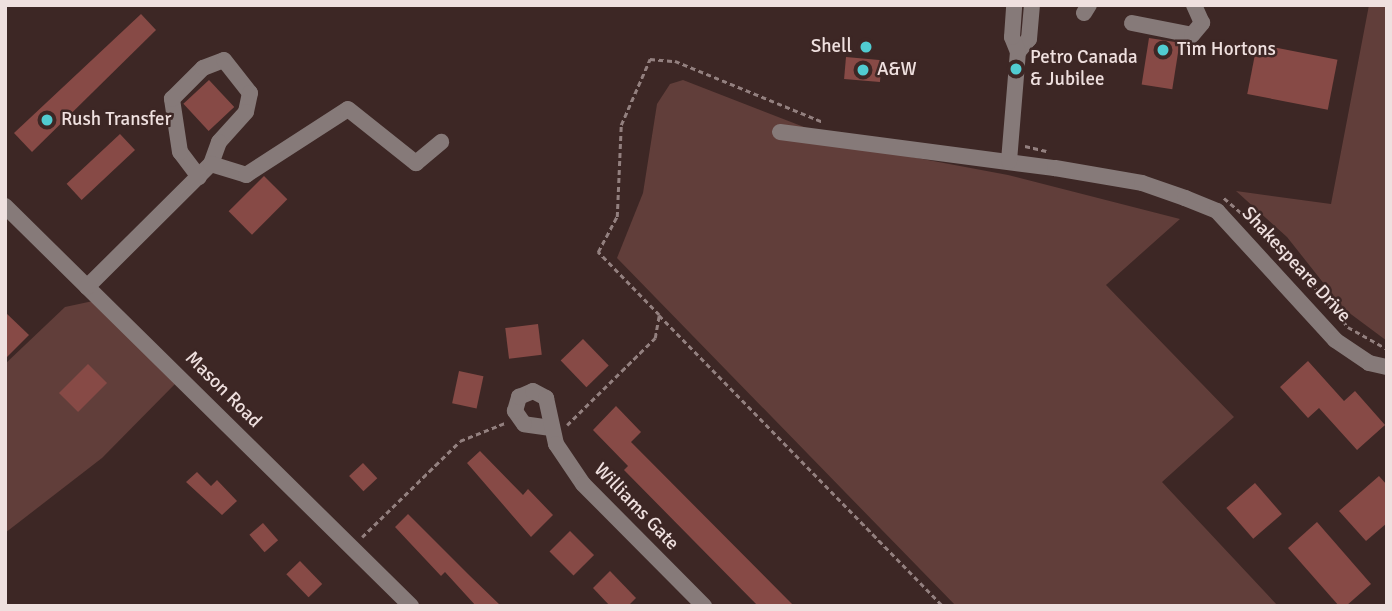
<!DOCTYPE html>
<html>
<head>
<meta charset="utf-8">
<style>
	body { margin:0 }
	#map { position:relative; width:1392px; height:611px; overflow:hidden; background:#3d2725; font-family:Signika,sans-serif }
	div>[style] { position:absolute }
	.green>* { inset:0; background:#613e3a }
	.building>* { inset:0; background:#874a46; transform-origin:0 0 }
	.path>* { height:2.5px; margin-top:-1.25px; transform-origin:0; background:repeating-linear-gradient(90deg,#93807f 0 5px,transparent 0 8.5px) }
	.minor>* { height:16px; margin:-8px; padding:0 8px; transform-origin:8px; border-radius:8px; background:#867a79 }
	.dots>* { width:19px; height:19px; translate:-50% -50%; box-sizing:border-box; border:4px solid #3d2725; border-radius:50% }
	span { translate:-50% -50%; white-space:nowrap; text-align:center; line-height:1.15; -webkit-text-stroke:5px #3d2725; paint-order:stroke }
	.poi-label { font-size:19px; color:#efe0df }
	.right { translate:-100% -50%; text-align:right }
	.left { translate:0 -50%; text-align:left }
	.street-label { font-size:19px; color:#efe0df }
	.frame { position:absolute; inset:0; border:7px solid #efe0df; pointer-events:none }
</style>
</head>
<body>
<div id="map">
	<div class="green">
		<div style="clip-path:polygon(1369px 5px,1387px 5px,1387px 341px,1344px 309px,1287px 237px,1236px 191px,1331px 204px)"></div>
		<div style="clip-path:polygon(683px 80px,853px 146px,1008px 175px,1180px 219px,1106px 285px,1234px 417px,1162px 482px,1278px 606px,956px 606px,617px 258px,643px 193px,657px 104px,670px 84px)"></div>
		<div style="clip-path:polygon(93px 301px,176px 383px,102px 458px,5px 533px,5px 364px,65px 307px)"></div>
	</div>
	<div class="building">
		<div style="clip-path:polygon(141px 14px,156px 30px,32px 152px,14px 133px)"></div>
		<div style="left:1149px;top:38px;width:31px;height:47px;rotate:9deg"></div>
		<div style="left:1257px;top:44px;width:82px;height:51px;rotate:11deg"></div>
		<div style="left:846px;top:57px;width:36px;height:22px;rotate:5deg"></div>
		<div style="left:209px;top:80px;width:37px;height:35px;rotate:47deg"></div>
		<div style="left:120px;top:134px;width:22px;height:73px;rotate:47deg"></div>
		<div style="left:264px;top:176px;width:33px;height:50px;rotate:45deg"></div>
		<div style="clip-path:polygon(5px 312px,29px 335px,5px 359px)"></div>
		<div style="left:538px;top:324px;width:31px;height:33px;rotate:83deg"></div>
		<div style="left:583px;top:339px;width:37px;height:31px;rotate:46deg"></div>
		<div style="clip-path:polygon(1308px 361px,1344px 401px,1355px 391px,1385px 425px,1357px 450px,1319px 408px,1308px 418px,1280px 387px)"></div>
		<div style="left:88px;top:364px;width:27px;height:41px;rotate:45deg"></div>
		<div style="left:459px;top:371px;width:25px;height:33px;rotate:12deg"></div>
		<div style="clip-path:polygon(616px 406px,641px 432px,631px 442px,794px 606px,758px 606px,624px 470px,628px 466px,593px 430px)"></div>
		<div style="clip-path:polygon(480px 451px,523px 495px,528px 489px,553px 515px,531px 537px,467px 463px)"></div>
		<div style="left:363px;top:463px;width:21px;height:19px;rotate:47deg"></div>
		<div style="clip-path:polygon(197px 472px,211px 486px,217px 480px,237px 501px,222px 515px,186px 482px)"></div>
		<div style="clip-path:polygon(1379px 476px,1387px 485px,1387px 523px,1366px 541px,1339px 511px)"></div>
		<div style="left:1255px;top:483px;width:41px;height:38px;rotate:49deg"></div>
		<div style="clip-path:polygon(408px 514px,468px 574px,501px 606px,476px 606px,445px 572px,441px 576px,395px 527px)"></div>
		<div style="clip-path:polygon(1317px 522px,1371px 584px,1346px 606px,1339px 606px,1288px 548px)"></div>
		<div style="left:263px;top:523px;width:23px;height:18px;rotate:49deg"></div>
		<div style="left:570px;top:531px;width:34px;height:29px;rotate:45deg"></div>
		<div style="left:300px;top:561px;width:32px;height:19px;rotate:46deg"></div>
		<div style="clip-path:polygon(610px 571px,636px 598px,628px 606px,610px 606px,593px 588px)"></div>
	</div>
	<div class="path">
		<div style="left:1025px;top:146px;width:22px;rotate:13deg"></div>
		<div style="left:1224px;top:198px;width:78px;rotate:40.8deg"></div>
		<div style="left:1283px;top:249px;width:102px;rotate:50.2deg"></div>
		<div style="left:1348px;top:327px;width:45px;rotate:29.4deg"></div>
		<div style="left:659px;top:315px;width:407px;rotate:45.7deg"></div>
		<div style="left:567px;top:425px;width:124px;rotate:-44.7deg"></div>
		<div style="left:655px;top:338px;width:23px;rotate:-80deg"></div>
		<div style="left:659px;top:315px;width:88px;rotate:-134.1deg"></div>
		<div style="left:598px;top:252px;width:40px;rotate:-62deg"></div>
		<div style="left:617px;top:217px;width:92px;rotate:-87.5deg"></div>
		<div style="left:621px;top:125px;width:72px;rotate:-66.3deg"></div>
		<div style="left:650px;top:59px;width:25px;rotate:5deg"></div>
		<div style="left:675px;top:61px;width:160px;rotate:22.4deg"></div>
		<div style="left:362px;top:537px;width:137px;rotate:-44.4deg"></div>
		<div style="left:460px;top:441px;width:48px;rotate:-21.8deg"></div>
	</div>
	<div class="minor">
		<div style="left:1084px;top:13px;width:9px;rotate:-58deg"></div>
		<div style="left:1132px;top:23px;width:61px;rotate:11.3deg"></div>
		<div style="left:1192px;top:35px;width:16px;rotate:-50deg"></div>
		<div style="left:1202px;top:23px;width:20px;rotate:-114deg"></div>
		<div style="left:1018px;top:52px;width:17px;rotate:-50deg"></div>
		<div style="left:1029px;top:39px;width:34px;rotate:-85deg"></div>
		<div style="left:780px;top:132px;width:277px;rotate:7.5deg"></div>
		<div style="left:1055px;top:168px;width:88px;rotate:9.8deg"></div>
		<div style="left:1142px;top:183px;width:46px;rotate:19.2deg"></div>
		<div style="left:1185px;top:198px;width:35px;rotate:22deg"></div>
		<div style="left:1217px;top:211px;width:175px;rotate:47.5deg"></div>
		<div style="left:1335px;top:340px;width:41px;rotate:34.1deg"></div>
		<div style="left:1369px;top:363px;width:18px;rotate:13deg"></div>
		<div style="left:1009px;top:161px;width:109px;rotate:-85.3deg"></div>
		<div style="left:1018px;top:52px;width:16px;rotate:-112deg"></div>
		<div style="left:1012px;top:37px;width:32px;rotate:-86deg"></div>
		<div style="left:199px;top:177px;width:31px;rotate:-127deg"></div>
		<div style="left:180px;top:152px;width:54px;rotate:-98.6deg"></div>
		<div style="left:172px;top:99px;width:44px;rotate:-45deg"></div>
		<div style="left:203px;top:68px;width:22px;rotate:-21deg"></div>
		<div style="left:224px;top:60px;width:42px;rotate:51.8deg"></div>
		<div style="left:250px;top:93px;width:19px;rotate:102deg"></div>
		<div style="left:246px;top:112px;width:40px;rotate:132deg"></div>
		<div style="left:219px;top:142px;width:23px;rotate:110deg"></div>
		<div style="left:5px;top:206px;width:570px;rotate:44.57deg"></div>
		<div style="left:87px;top:287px;width:175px;rotate:-44.8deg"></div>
		<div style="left:211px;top:164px;width:37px;rotate:17deg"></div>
		<div style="left:246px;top:175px;width:121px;rotate:-32.9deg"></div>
		<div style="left:348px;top:109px;width:87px;rotate:38.5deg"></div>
		<div style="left:416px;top:163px;width:33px;rotate:-40deg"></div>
		<div style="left:551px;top:428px;width:27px;rotate:-172deg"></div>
		<div style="left:524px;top:424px;width:16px;rotate:-125deg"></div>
		<div style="left:515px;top:411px;width:15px;rotate:-74deg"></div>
		<div style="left:519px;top:397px;width:15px;rotate:-23deg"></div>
		<div style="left:533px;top:391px;width:15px;rotate:28deg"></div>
		<div style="left:546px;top:398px;width:47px;rotate:77.7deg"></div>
		<div style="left:556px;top:444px;width:48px;rotate:56deg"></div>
		<div style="left:583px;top:484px;width:172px;rotate:45.2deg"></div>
	</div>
	<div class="dots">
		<div style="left:866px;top:47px;background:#51ccd1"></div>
		<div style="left:1163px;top:50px;background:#51ccd1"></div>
		<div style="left:1016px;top:69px;background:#51ccd1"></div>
		<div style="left:863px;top:70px;background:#51ccd1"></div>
		<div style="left:47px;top:120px;background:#51ccd1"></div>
	</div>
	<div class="poi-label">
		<span class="right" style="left:852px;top:47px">Shell</span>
		<span class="left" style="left:1177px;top:50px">Tim Hortons</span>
		<span class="left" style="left:1030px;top:69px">Petro Canada<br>&amp; Jubilee</span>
		<span class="left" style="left:877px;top:70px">A&amp;W</span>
		<span class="left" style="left:61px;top:120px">Rush Transfer</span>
	</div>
	<div class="street-label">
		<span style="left:1296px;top:265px;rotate:47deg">Shakespeare Drive</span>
		<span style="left:223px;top:390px;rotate:45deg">Mason Road</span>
		<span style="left:636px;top:507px;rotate:46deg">Williams Gate</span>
	</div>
	<div class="frame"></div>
</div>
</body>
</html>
